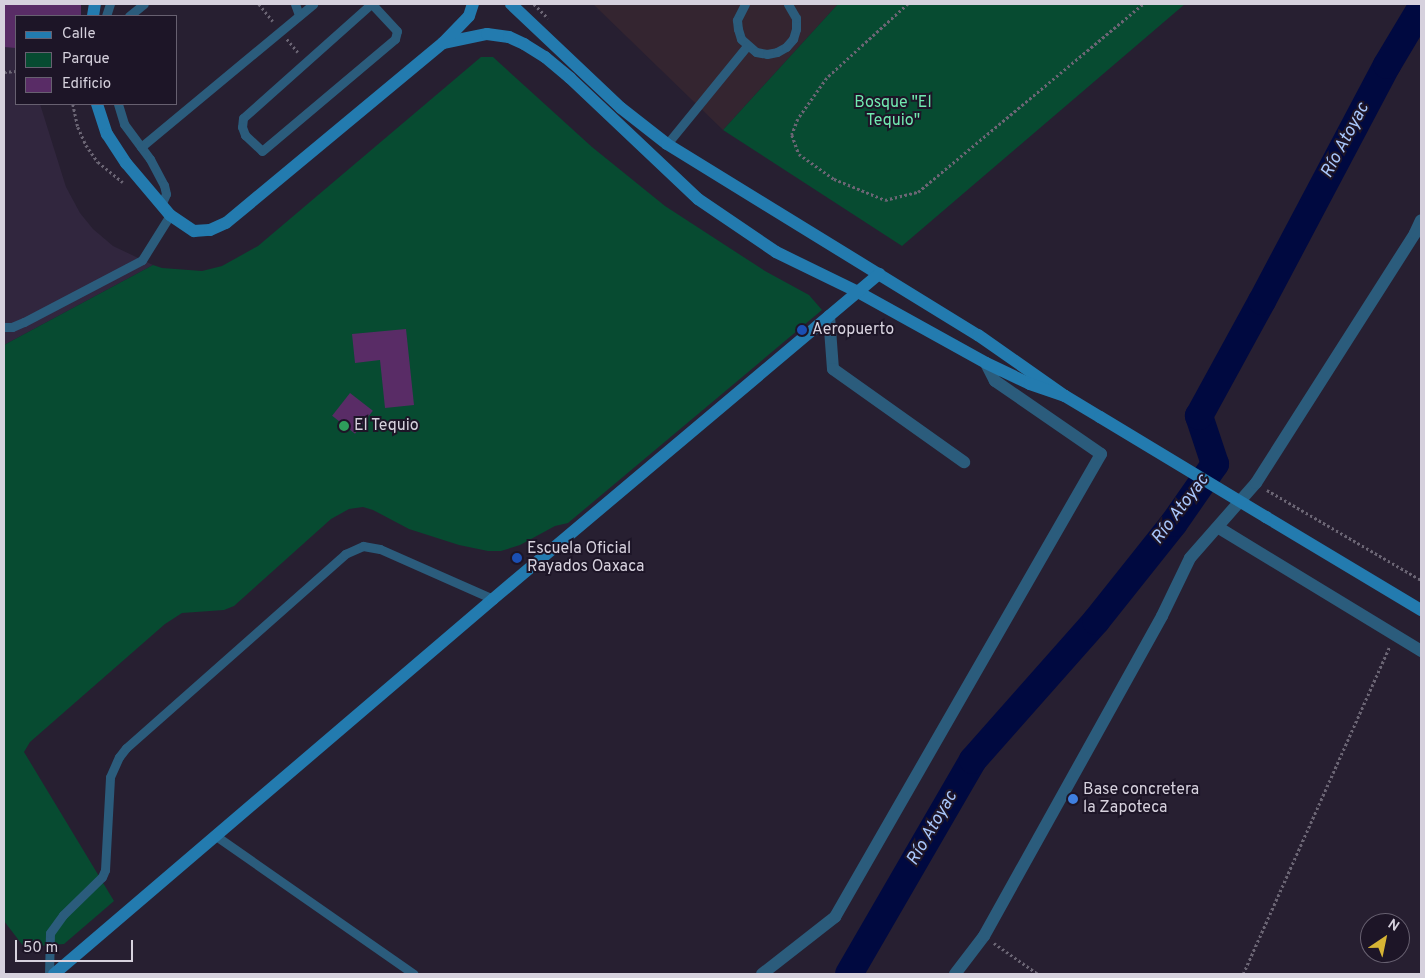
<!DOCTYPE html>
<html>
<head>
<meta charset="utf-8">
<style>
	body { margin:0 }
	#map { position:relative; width:1425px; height:978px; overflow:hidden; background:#271f31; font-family:Overpass,sans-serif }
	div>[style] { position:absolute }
	.built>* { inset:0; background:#31263e }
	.industrial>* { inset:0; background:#342530 }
	.green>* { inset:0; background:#074b31 }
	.river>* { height:28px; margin:-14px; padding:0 14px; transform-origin:14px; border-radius:14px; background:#000940 }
	.building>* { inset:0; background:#592c66; transform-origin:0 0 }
	.path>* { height:2.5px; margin-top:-1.25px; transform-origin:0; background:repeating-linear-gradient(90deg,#6b6574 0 2.5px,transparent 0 5px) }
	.lane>* { height:9px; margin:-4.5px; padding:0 4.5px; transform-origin:4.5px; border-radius:4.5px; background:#2b5c7c }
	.street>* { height:12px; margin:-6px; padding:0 6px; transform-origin:6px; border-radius:6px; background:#2b5c7c }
	.secondary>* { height:12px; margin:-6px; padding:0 6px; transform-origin:6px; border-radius:6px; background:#237baf }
	.secondary-bridge>* { height:12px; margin:-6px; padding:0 6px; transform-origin:6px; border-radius:6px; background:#237baf }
	.dots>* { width:14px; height:14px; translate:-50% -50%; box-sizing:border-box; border:2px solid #1d1527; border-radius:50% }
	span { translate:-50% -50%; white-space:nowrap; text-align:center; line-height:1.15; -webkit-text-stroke:4px #1d1527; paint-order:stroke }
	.park-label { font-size:16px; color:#71e9b0 }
	.poi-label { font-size:16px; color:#d6d1dd }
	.left { translate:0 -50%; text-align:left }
	.water-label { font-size:18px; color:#a9c7fc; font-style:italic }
	.frame { position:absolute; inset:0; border:5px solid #d6d1dd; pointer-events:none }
	.legend { position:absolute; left:15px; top:15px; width:162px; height:90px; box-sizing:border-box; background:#1d1527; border:1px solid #676070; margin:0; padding:6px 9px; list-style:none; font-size:15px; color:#d6d1dd }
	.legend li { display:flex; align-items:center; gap:10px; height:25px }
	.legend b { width:25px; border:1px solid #676070 }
	.north { position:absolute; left:1360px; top:913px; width:50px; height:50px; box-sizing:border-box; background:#1d1527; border:1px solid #676070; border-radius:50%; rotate:34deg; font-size:14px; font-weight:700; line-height:20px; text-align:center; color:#d6d1dd }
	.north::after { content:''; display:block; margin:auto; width:18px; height:22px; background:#d7b434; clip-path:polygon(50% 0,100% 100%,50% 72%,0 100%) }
	.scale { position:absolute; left:15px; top:940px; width:118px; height:22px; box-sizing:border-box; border:2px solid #d6d1dd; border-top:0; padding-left:6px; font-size:15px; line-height:18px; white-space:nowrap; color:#d6d1dd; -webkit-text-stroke:4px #1d1527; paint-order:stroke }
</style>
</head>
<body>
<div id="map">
	<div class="built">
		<div style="clip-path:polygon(4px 4px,81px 4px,81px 16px,16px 16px,16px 104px,40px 104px,66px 187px,80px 213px,93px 229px,113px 246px,153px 265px,4px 345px)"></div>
	</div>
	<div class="industrial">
		<div style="clip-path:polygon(593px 4px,838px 4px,723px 130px)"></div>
	</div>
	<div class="green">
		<div style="clip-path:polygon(838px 4px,1185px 4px,902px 246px,723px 130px)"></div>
		<div style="clip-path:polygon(481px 57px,493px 57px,592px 147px,665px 206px,765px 271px,809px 295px,822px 310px,568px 523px,555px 526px,520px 545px,501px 551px,488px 551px,459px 545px,409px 529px,373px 510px,363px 507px,349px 509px,331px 519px,234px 606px,224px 610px,182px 613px,165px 624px,30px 742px,24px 752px,114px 901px,64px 944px,24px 947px,4px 921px,4px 345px,153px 265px,162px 268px,202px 271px,222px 266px,258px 246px)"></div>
	</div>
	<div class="river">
		<div style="left:849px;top:974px;width:247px;rotate:-59.9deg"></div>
		<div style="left:973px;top:760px;width:186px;rotate:-48.5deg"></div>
		<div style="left:1096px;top:621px;width:125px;rotate:-51.5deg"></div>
		<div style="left:1174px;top:523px;width:72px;rotate:-55.2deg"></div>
		<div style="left:1215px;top:464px;width:51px;rotate:-108.4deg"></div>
		<div style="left:1199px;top:416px;width:131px;rotate:-61.3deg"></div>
		<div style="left:1262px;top:301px;width:267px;rotate:-62.1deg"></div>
		<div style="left:1387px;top:65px;width:66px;rotate:-59.2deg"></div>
	</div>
	<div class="building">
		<div style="clip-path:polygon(4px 4px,81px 4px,81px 16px,16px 16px,16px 48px,4px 47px)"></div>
		<div style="clip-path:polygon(406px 329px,414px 405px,385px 408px,380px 360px,355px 363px,352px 334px)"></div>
		<div style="left:350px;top:393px;width:29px;height:29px;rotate:38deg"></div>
	</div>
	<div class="path">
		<div style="left:259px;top:4px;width:22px;rotate:51deg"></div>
		<div style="left:534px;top:4px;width:20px;rotate:45deg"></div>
		<div style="left:908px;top:4px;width:110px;rotate:137.6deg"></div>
		<div style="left:827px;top:78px;width:50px;rotate:125.3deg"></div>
		<div style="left:798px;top:119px;width:17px;rotate:111deg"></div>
		<div style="left:792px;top:135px;width:20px;rotate:70deg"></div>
		<div style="left:799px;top:154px;width:43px;rotate:35.5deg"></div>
		<div style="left:834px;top:179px;width:55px;rotate:22.4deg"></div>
		<div style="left:885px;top:200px;width:34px;rotate:-14deg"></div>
		<div style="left:918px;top:192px;width:293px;rotate:-39.9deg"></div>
		<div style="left:287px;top:39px;width:17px;rotate:50deg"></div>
		<div style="left:4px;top:72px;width:12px;rotate:-5deg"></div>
		<div style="left:73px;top:104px;width:24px;rotate:78deg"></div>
		<div style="left:78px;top:127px;width:20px;rotate:66deg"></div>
		<div style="left:86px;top:145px;width:21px;rotate:55deg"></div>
		<div style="left:98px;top:162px;width:32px;rotate:39deg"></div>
		<div style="left:1267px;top:490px;width:178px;rotate:30.3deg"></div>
		<div style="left:994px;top:943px;width:54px;rotate:35.2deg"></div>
		<div style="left:1243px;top:974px;width:358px;rotate:-65.9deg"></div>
	</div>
	<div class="lane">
		<div style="left:295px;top:4px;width:12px;rotate:70deg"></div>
		<div style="left:371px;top:4px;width:171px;rotate:138.3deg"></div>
		<div style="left:243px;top:118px;width:9px;rotate:96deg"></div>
		<div style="left:242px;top:127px;width:9px;rotate:69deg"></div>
		<div style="left:245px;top:135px;width:23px;rotate:43deg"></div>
		<div style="left:262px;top:151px;width:174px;rotate:-40.1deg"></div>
		<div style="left:395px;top:39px;width:8px;rotate:-76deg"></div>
		<div style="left:397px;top:31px;width:37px;rotate:-133deg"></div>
		<div style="left:745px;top:4px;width:18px;rotate:117deg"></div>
		<div style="left:737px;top:20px;width:9px;rotate:84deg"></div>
		<div style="left:738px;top:29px;width:10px;rotate:73deg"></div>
		<div style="left:741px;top:39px;width:20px;rotate:41deg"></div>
		<div style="left:756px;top:52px;width:11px;rotate:10deg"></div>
		<div style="left:767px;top:54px;width:10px;rotate:-11deg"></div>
		<div style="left:777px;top:52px;width:10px;rotate:-29deg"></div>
		<div style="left:786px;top:47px;width:11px;rotate:-49deg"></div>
		<div style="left:793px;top:39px;width:10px;rotate:-73deg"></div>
		<div style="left:796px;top:29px;width:11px;rotate:-90deg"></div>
		<div style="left:796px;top:18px;width:16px;rotate:-120deg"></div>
		<div style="left:106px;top:16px;width:13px;rotate:-72deg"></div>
		<div style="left:129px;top:16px;width:19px;rotate:-39deg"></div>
		<div style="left:118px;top:104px;width:21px;rotate:73deg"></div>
		<div style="left:124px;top:124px;width:44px;rotate:53.4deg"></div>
		<div style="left:150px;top:159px;width:30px;rotate:62deg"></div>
		<div style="left:164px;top:185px;width:9px;rotate:77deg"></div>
		<div style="left:166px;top:194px;width:12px;rotate:114deg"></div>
		<div style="left:667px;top:144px;width:127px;rotate:-50.8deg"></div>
		<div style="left:141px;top:147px;width:224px;rotate:-39.7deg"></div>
		<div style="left:4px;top:327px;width:8px"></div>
		<div style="left:12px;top:327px;width:13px;rotate:-23deg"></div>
		<div style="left:24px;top:322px;width:133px;rotate:-27.7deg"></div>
		<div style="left:142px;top:260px;width:53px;rotate:-58.1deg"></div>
		<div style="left:216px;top:836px;width:241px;rotate:34.9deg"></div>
		<div style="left:49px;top:974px;width:41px;rotate:-88.6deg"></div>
		<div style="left:50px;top:933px;width:22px;rotate:-54deg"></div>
		<div style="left:63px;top:915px;width:54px;rotate:-44.3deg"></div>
		<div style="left:102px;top:877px;width:8px;rotate:-67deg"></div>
		<div style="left:105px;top:870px;width:93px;rotate:-86.9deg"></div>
		<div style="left:110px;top:777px;width:22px;rotate:-66deg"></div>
		<div style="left:119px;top:757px;width:11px;rotate:-52deg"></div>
		<div style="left:126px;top:748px;width:293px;rotate:-41.5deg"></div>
		<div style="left:345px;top:554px;width:20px;rotate:-24deg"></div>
		<div style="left:363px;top:546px;width:17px;rotate:10deg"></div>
		<div style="left:380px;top:549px;width:124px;rotate:23.9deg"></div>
	</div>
	<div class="street">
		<div style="left:829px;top:316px;width:53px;rotate:85.7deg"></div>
		<div style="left:833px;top:369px;width:161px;rotate:35.4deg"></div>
		<div style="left:1219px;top:528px;width:237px;rotate:31.3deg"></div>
		<div style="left:762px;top:974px;width:93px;rotate:-38deg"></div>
		<div style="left:835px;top:917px;width:534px;rotate:-60.12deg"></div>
		<div style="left:1101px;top:454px;width:129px;rotate:-145.4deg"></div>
		<div style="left:995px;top:381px;width:20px;rotate:-117deg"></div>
		<div style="left:955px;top:974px;width:48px;rotate:-52.7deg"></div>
		<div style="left:984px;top:936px;width:366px;rotate:-60.9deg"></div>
		<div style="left:1162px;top:616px;width:64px;rotate:-64.2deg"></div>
		<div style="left:1190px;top:558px;width:100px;rotate:-48.7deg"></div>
		<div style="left:1256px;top:483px;width:296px;rotate:-57.5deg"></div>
		<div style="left:1415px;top:233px;width:14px;rotate:-65deg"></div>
	</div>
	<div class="secondary">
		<div style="left:511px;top:4px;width:151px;rotate:43.4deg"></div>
		<div style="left:621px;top:108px;width:58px;rotate:38deg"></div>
		<div style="left:667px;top:144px;width:365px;rotate:31.6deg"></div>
		<div style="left:978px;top:335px;width:106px;rotate:35deg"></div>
		<div style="left:1065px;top:396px;width:41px;rotate:31deg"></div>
		<div style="left:93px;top:16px;width:12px;rotate:-81deg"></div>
		<div style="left:443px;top:43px;width:45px;rotate:-11.6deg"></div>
		<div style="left:487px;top:34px;width:22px;rotate:8deg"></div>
		<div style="left:509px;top:37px;width:17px;rotate:25deg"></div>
		<div style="left:524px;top:44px;width:25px;rotate:32deg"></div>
		<div style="left:545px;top:57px;width:33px;rotate:40deg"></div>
		<div style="left:570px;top:78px;width:176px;rotate:43.4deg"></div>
		<div style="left:698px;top:199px;width:94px;rotate:34.2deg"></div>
		<div style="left:776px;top:252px;width:91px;rotate:26deg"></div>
		<div style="left:858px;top:292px;width:146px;rotate:29deg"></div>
		<div style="left:986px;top:363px;width:49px;rotate:25.5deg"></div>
		<div style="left:1030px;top:384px;width:37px;rotate:19deg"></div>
		<div style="left:97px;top:104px;width:32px;rotate:72deg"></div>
		<div style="left:107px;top:134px;width:35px;rotate:57deg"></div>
		<div style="left:126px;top:163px;width:68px;rotate:49.8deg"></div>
		<div style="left:170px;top:215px;width:29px;rotate:34deg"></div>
		<div style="left:194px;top:231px;width:16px;rotate:-4deg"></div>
		<div style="left:210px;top:230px;width:17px;rotate:-24deg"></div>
		<div style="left:226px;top:223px;width:282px;rotate:-39.7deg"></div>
		<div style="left:443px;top:43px;width:37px;rotate:-46deg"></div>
		<div style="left:469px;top:16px;width:13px;rotate:-72deg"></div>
		<div style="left:1266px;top:517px;width:181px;rotate:31deg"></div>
		<div style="left:54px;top:974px;width:577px;rotate:-40.5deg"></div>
		<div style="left:493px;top:599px;width:505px;rotate:-40.1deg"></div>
	</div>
	<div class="secondary-bridge">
		<div style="left:1100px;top:417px;width:194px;rotate:31.1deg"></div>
	</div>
	<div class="dots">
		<div style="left:802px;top:330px;background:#1a4fb4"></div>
		<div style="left:344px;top:426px;background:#2e9e5b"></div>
		<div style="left:517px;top:558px;background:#1a4fb4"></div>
		<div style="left:1073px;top:799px;background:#3f7fe0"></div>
	</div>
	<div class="park-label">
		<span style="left:893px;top:112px">Bosque "El<br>Tequio"</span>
	</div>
	<div class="poi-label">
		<span class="left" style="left:812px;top:330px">Aeropuerto</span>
		<span class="left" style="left:354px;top:426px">El Tequio</span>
		<span class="left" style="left:527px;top:558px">Escuela Oficial<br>Rayados Oaxaca</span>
		<span class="left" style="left:1083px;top:799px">Base concretera<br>la Zapoteca</span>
	</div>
	<div class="water-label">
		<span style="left:1346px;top:141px;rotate:-62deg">Río Atoyac</span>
		<span style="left:1181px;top:510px;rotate:-53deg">Río Atoyac</span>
		<span style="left:933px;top:829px;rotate:-60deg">Río Atoyac</span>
	</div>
	<div class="frame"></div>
	<ul class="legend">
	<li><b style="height:6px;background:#237baf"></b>Calle</li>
	<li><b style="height:14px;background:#074b31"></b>Parque</li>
	<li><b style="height:14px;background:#592c66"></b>Edificio</li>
	</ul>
	<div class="north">N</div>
	<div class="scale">50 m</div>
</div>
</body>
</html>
